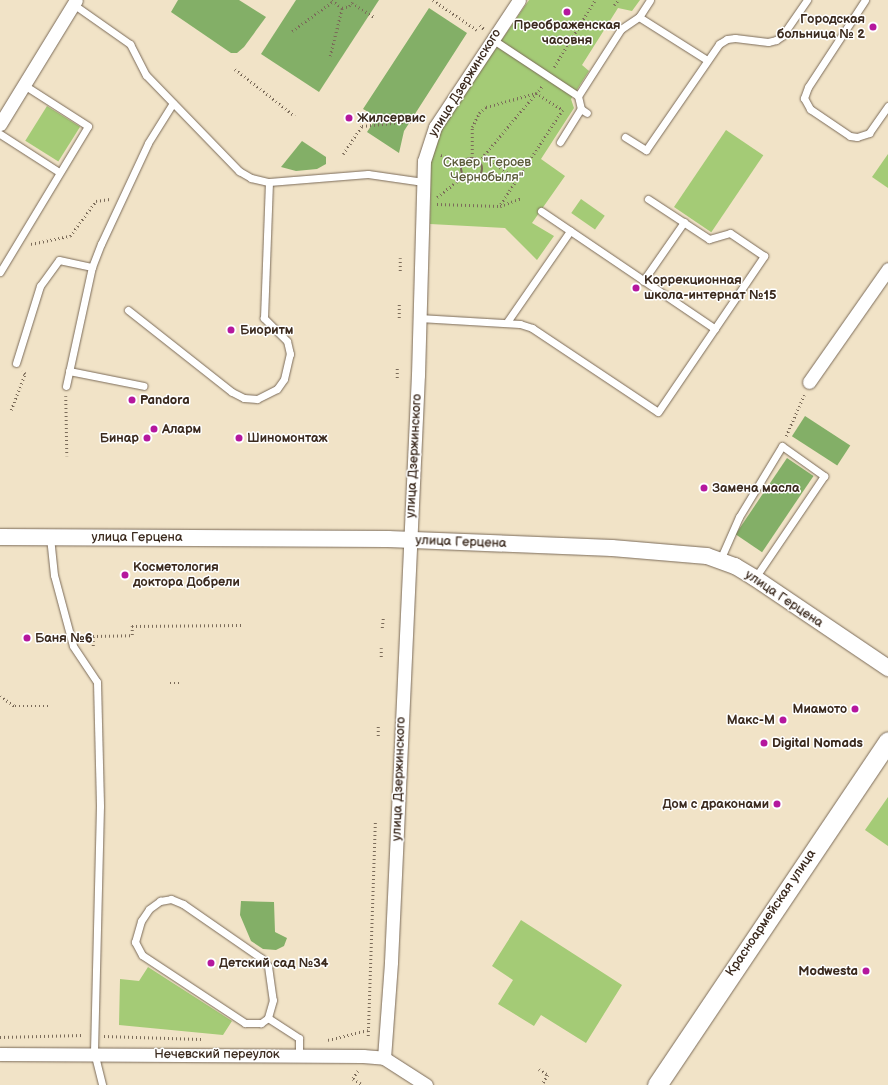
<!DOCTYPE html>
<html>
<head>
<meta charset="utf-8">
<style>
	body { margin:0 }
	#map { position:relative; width:888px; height:1085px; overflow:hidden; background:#f1e3c7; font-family:"Balsamiq Sans",sans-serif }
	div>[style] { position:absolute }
	.green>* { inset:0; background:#a4cb76; transform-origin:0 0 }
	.forest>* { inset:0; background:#83af67; transform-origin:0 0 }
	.path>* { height:2.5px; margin-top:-1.25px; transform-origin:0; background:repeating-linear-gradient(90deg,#7b6b59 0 1px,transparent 0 4px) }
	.path>.ring { margin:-1.25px; padding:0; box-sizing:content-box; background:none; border:2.5px solid #7b6b59; border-radius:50% }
	.roads { filter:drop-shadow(0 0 1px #7b6b59) drop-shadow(0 0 1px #7b6b59) }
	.service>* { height:7px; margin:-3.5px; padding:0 3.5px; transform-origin:3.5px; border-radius:3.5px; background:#fff }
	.minor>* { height:13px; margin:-6.5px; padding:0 6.5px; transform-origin:6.5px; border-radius:6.5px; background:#fff }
	.tertiary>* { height:16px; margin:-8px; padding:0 8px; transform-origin:8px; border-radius:8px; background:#fff }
	.secondary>* { height:19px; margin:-9.5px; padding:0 9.5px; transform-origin:9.5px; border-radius:9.5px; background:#fff }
	.dots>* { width:11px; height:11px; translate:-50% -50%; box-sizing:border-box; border:2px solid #fff; border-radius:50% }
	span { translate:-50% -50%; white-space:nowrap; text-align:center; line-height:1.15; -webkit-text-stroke:3px #fff; paint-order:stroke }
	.poi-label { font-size:13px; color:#3b2a1e; font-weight:700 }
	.right { translate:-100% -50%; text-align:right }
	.left { translate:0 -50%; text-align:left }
	.street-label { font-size:13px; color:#3b2a1e }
	.park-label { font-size:13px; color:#5a5a38 }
</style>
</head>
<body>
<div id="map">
	<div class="green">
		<div style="clip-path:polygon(529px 0,640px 0,632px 11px,618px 8px,582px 65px,589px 71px,571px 99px,574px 108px,541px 159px,565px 176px,532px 223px,554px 236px,537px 260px,505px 228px,430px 224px,431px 162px,443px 126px)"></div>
		<div style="left:47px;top:106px;width:39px;height:41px;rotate:32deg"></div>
		<div style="left:726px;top:130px;width:45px;height:93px;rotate:34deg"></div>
		<div style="clip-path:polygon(888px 154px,888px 188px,872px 177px)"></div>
		<div style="left:581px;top:199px;width:29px;height:17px;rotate:35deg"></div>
		<div style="clip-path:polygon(888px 797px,888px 846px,865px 830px)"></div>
		<div style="clip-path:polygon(521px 920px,622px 985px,586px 1043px,541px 1015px,534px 1026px,498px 1004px,513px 980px,492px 966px)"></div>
		<div style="clip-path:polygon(148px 967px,232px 1021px,223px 1035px,119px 1025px,120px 979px,139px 981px)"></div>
	</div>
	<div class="forest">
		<div style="clip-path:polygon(178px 0,239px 0,266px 17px,244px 47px,237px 53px,231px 53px,171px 12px)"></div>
		<div style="clip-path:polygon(296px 0,379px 0,319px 92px,261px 54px)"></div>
		<div style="clip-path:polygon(429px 8px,467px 33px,404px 131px,399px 153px,367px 132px,377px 117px,363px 109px)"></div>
		<div style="clip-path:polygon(302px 141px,326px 157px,326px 164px,317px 169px,296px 171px,281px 167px)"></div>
		<div style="left:805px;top:416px;width:54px;height:24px;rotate:33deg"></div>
		<div style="left:787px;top:458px;width:32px;height:92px;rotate:34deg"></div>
		<div style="clip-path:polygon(241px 901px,274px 902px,275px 932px,287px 938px,284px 946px,276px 950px,263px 949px,251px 941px,240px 915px)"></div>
	</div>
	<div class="path">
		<div style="left:332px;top:0;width:13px;rotate:39deg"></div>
		<div style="left:342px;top:8px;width:7px;rotate:-16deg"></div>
		<div style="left:349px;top:6px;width:8px;rotate:-50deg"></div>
		<div style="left:433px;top:0;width:53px;rotate:34.3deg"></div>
		<div style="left:352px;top:3px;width:26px;rotate:32deg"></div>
		<div style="left:614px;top:5px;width:6px;rotate:-51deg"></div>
		<div style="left:480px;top:25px;width:6px;rotate:45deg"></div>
		<div style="left:292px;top:31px;width:49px;rotate:-35.9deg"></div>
		<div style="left:330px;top:56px;width:49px;rotate:-76deg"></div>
		<div style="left:554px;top:67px;width:79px;rotate:-58.5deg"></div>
		<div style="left:235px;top:69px;width:76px;rotate:38.1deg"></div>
		<div style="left:343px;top:154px;width:34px;rotate:-56deg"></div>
		<div style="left:362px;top:126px;width:52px;rotate:-5.5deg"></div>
		<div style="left:441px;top:155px;width:23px;rotate:23deg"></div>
		<div style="left:484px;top:155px;width:41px;rotate:37.1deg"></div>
		<div style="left:472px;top:158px;width:31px;rotate:-90deg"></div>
		<div style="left:472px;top:127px;width:16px;rotate:-63deg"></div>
		<div style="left:479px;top:113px;width:9px;rotate:-41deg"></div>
		<div style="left:486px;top:107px;width:52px;rotate:-15.6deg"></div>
		<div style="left:536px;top:93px;width:32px;rotate:32deg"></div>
		<div style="left:563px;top:110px;width:115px;rotate:123.3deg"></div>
		<div class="ring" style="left:461px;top:158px;width:19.5px;height:19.5px"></div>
		<div style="left:479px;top:161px;width:99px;rotate:-49.9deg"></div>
		<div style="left:437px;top:197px;width:34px;rotate:-38deg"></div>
		<div style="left:437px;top:204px;width:63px;rotate:1.8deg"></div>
		<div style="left:500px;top:206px;width:23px;rotate:-20deg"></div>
		<div style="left:31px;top:244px;width:40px;rotate:-12deg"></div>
		<div style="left:70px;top:236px;width:44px;rotate:-53.4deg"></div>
		<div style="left:96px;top:201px;width:14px;rotate:-8deg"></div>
		<div style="left:400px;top:271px;width:13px;rotate:-90deg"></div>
		<div style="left:399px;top:318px;width:14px;rotate:-90deg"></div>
		<div style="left:397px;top:378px;width:12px;rotate:-90deg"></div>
		<div style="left:66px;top:396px;width:60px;rotate:89deg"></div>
		<div style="left:11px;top:410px;width:39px;rotate:-69deg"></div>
		<div style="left:25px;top:374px;width:4px;rotate:-135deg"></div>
		<div style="left:786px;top:436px;width:45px;rotate:-66.3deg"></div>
		<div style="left:382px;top:628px;width:10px;rotate:-84deg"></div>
		<div style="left:93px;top:646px;width:10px;rotate:-90deg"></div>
		<div style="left:93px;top:636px;width:39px;rotate:-1deg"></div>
		<div style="left:132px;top:635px;width:9px;rotate:-90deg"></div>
		<div style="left:132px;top:626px;width:109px;rotate:-0.5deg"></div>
		<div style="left:381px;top:657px;width:9px;rotate:-90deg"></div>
		<div style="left:170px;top:683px;width:10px"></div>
		<div style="left:0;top:696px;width:18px;rotate:34deg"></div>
		<div style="left:15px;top:706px;width:35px"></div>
		<div style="left:378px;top:736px;width:12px;rotate:-90deg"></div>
		<div style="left:104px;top:1036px;width:97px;rotate:1.8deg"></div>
		<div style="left:368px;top:1036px;width:214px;rotate:-88.1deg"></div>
		<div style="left:0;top:1037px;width:83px;rotate:-1.4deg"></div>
		<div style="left:328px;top:1040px;width:41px;rotate:-14deg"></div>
		<div style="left:539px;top:1069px;width:11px;rotate:34deg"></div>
		<div style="left:548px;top:1075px;width:12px;rotate:121deg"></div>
		<div style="left:358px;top:1071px;width:9px;rotate:122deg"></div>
		<div style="left:353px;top:1079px;width:12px;rotate:31deg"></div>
	</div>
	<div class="roads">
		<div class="service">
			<div style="left:865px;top:0;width:104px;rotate:123.2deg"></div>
			<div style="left:808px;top:87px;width:12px;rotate:110deg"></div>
			<div style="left:804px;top:98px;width:13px;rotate:61deg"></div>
			<div style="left:810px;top:109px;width:48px;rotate:34deg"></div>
			<div style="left:850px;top:136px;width:7px;rotate:8deg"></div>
			<div style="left:857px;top:137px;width:13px;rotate:-18deg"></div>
			<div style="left:869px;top:133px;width:33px;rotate:-55deg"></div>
			<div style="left:73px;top:4px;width:70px;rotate:35.1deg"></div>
			<div style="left:130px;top:44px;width:35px;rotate:63deg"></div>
			<div style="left:146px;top:75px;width:134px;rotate:45.9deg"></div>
			<div style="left:239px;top:171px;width:14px;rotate:30deg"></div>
			<div style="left:251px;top:178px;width:18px;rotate:13deg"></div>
			<div style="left:269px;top:182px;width:99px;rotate:-4.6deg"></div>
			<div style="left:368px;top:174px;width:56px;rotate:8.3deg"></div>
			<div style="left:639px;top:17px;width:80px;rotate:32.3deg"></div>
			<div style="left:492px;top:39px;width:103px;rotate:33.5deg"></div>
			<div style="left:578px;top:96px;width:13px;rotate:77deg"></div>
			<div style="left:581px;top:109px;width:7px;rotate:34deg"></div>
			<div style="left:578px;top:96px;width:80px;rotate:-57.3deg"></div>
			<div style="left:621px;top:29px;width:22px;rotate:-34deg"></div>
			<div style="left:639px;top:17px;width:20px;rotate:-57deg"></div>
			<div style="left:0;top:134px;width:70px;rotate:32.8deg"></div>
			<div style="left:625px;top:137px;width:25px;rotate:32deg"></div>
			<div style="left:646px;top:150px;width:129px;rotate:-55.4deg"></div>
			<div style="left:719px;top:44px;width:9px;rotate:-32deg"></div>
			<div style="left:727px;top:39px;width:8px;rotate:-7deg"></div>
			<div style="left:735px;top:38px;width:33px;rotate:7deg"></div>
			<div style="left:768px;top:42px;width:8px;rotate:-14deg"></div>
			<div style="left:776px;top:40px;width:7px;rotate:-34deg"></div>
			<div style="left:782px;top:36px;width:44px;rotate:-55.2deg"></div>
			<div style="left:560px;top:142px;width:39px;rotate:-58deg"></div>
			<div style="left:541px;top:211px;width:210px;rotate:34.1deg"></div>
			<div style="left:0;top:272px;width:170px;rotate:-58.9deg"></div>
			<div style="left:88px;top:126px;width:76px;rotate:-147.4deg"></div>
			<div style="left:643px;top:281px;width:72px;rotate:-55.2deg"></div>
			<div style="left:128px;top:310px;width:132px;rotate:38.3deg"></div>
			<div style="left:232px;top:392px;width:13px;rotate:27deg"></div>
			<div style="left:244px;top:398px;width:13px;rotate:4deg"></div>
			<div style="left:257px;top:399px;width:22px;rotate:-27deg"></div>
			<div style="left:277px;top:389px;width:12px;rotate:-55deg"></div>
			<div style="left:284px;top:379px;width:26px;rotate:-77deg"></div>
			<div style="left:290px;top:354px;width:13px;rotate:-103deg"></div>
			<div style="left:287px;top:341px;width:33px;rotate:-135deg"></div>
			<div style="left:264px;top:318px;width:136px;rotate:-87.9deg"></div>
			<div style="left:419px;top:318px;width:101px;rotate:3.4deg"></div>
			<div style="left:520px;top:324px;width:13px;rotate:18deg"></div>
			<div style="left:532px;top:328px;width:151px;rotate:33.7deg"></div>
			<div style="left:658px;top:412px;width:189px;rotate:-55.8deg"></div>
			<div style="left:764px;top:256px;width:41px;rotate:-145.9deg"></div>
			<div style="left:730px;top:233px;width:22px;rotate:164deg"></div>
			<div style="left:709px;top:239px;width:73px;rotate:-146.7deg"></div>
			<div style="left:507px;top:322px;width:111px;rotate:-55.3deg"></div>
			<div style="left:16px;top:363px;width:81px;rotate:-72.7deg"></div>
			<div style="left:40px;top:286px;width:32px;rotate:-54deg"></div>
			<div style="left:59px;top:260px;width:34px;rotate:12deg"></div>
			<div style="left:69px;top:371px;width:76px;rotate:11.3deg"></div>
			<div style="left:66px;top:386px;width:122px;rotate:-77.7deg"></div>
			<div style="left:92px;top:267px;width:25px;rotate:-69deg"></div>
			<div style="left:101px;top:244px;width:111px;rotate:-65deg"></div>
			<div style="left:148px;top:143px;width:47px;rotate:-58deg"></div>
			<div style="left:50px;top:537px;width:38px;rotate:84deg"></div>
			<div style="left:54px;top:575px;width:73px;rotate:75deg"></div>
			<div style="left:73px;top:646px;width:43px;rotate:56.3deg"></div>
			<div style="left:97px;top:682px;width:124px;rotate:88.6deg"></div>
			<div style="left:100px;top:806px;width:246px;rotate:91.4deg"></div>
			<div style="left:94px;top:1052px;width:34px;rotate:76deg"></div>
			<div style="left:720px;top:560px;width:47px;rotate:-66.2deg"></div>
			<div style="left:739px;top:517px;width:83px;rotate:-58.8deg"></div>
			<div style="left:782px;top:446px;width:52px;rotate:35.5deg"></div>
			<div style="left:824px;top:476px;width:123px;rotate:124.1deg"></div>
			<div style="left:171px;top:899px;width:13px;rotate:23deg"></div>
			<div style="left:183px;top:904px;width:95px;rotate:34.7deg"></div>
			<div style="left:261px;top:958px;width:11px;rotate:49deg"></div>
			<div style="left:268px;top:966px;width:34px;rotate:82deg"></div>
			<div style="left:273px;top:1000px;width:19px;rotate:106deg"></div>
			<div style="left:268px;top:1018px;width:9px;rotate:144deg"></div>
			<div style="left:261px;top:1023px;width:16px;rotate:180deg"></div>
			<div style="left:245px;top:1023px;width:123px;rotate:-146.6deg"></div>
			<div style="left:142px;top:955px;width:15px;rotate:-118deg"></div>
			<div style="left:135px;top:942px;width:22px;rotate:-74deg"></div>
			<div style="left:141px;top:921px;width:14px;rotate:-56deg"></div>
			<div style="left:149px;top:909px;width:14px;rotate:-36deg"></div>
			<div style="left:160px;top:901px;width:11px;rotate:-10deg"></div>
			<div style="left:268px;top:1018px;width:37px;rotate:33deg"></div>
			<div style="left:299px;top:1038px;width:16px;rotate:90deg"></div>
		</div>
		<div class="minor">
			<div style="left:0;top:124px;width:145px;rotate:-58.5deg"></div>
			<div style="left:809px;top:382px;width:138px;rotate:-55deg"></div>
			<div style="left:0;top:1054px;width:363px;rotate:0.3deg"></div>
			<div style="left:363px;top:1056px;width:21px;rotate:5deg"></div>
			<div style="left:384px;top:1058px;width:50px;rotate:32.7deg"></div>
			<div style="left:384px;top:1058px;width:96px;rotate:-85.8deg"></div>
			<div style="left:391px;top:962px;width:588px;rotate:-87.37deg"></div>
			<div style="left:418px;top:375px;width:214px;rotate:-88.4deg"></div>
			<div style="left:424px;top:161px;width:36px;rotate:-72deg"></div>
			<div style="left:435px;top:127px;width:152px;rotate:-56.5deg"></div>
		</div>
		<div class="tertiary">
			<div style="left:0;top:537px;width:388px;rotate:0.3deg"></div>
			<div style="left:388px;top:539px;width:224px;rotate:2.3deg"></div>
			<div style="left:612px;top:548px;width:95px;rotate:4.8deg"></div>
			<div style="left:707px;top:556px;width:30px;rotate:20deg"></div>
			<div style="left:735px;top:566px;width:23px;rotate:31deg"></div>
			<div style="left:755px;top:578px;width:161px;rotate:34.1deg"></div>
		</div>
		<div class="secondary">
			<div style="left:657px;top:1085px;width:414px;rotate:-56.1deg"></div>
		</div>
	</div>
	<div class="dots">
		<div style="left:567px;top:12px;background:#b5179e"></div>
		<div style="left:873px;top:27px;background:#b5179e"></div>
		<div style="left:349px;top:118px;background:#b5179e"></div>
		<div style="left:636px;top:288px;background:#b5179e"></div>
		<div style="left:231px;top:330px;background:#b5179e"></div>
		<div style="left:132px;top:400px;background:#b5179e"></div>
		<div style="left:154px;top:429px;background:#b5179e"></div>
		<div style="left:147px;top:438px;background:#b5179e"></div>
		<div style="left:239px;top:438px;background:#b5179e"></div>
		<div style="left:704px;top:488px;background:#b5179e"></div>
		<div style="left:125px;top:575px;background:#b5179e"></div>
		<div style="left:27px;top:638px;background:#b5179e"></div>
		<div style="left:855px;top:709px;background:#b5179e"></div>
		<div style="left:783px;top:720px;background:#b5179e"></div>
		<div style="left:764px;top:743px;background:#b5179e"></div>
		<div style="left:777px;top:804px;background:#b5179e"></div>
		<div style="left:211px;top:963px;background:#b5179e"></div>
		<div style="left:866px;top:971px;background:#b5179e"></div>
	</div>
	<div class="poi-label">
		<span class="right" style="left:865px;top:27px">Городская<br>больница № 2</span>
		<span style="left:567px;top:33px">Преображенская<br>часовня</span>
		<span class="left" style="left:357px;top:118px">Жилсервис</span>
		<span class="left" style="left:644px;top:288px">Коррекционная<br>школа-интернат №15</span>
		<span class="left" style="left:240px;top:330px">Биоритм</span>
		<span class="left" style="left:140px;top:400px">Pandora</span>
		<span class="left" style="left:162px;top:429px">Аларм</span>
		<span class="right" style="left:139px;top:438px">Бинар</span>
		<span class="left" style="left:247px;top:438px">Шиномонтаж</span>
		<span class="left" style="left:712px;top:488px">Замена масла</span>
		<span class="left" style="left:133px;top:575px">Косметология<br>доктора Добрели</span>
		<span class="left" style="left:35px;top:638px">Баня №6</span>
		<span class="right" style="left:847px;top:709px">Миамото</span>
		<span class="right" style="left:775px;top:720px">Макс-М</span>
		<span class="left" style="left:772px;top:743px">Digital Nomads</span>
		<span class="right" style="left:769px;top:804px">Дом с драконами</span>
		<span class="left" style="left:219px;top:963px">Детский сад №34</span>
		<span class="right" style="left:858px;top:971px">Modwesta</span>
	</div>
	<div class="street-label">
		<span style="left:465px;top:83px;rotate:-58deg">улица Дзержинского</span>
		<span style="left:414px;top:456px;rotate:-87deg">улица Дзержинского</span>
		<span style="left:137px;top:537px">улица Герцена</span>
		<span style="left:461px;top:542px;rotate:2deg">улица Герцена</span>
		<span style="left:784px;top:599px;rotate:34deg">улица Герцена</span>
		<span style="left:399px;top:779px;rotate:-88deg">улица Дзержинского</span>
		<span style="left:771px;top:913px;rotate:-56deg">Красноармейская улица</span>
		<span style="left:217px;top:1054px">Нечевский переулок</span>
	</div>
	<div class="park-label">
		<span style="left:487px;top:170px">Сквер "Героев<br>Чернобыля"</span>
	</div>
</div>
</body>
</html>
